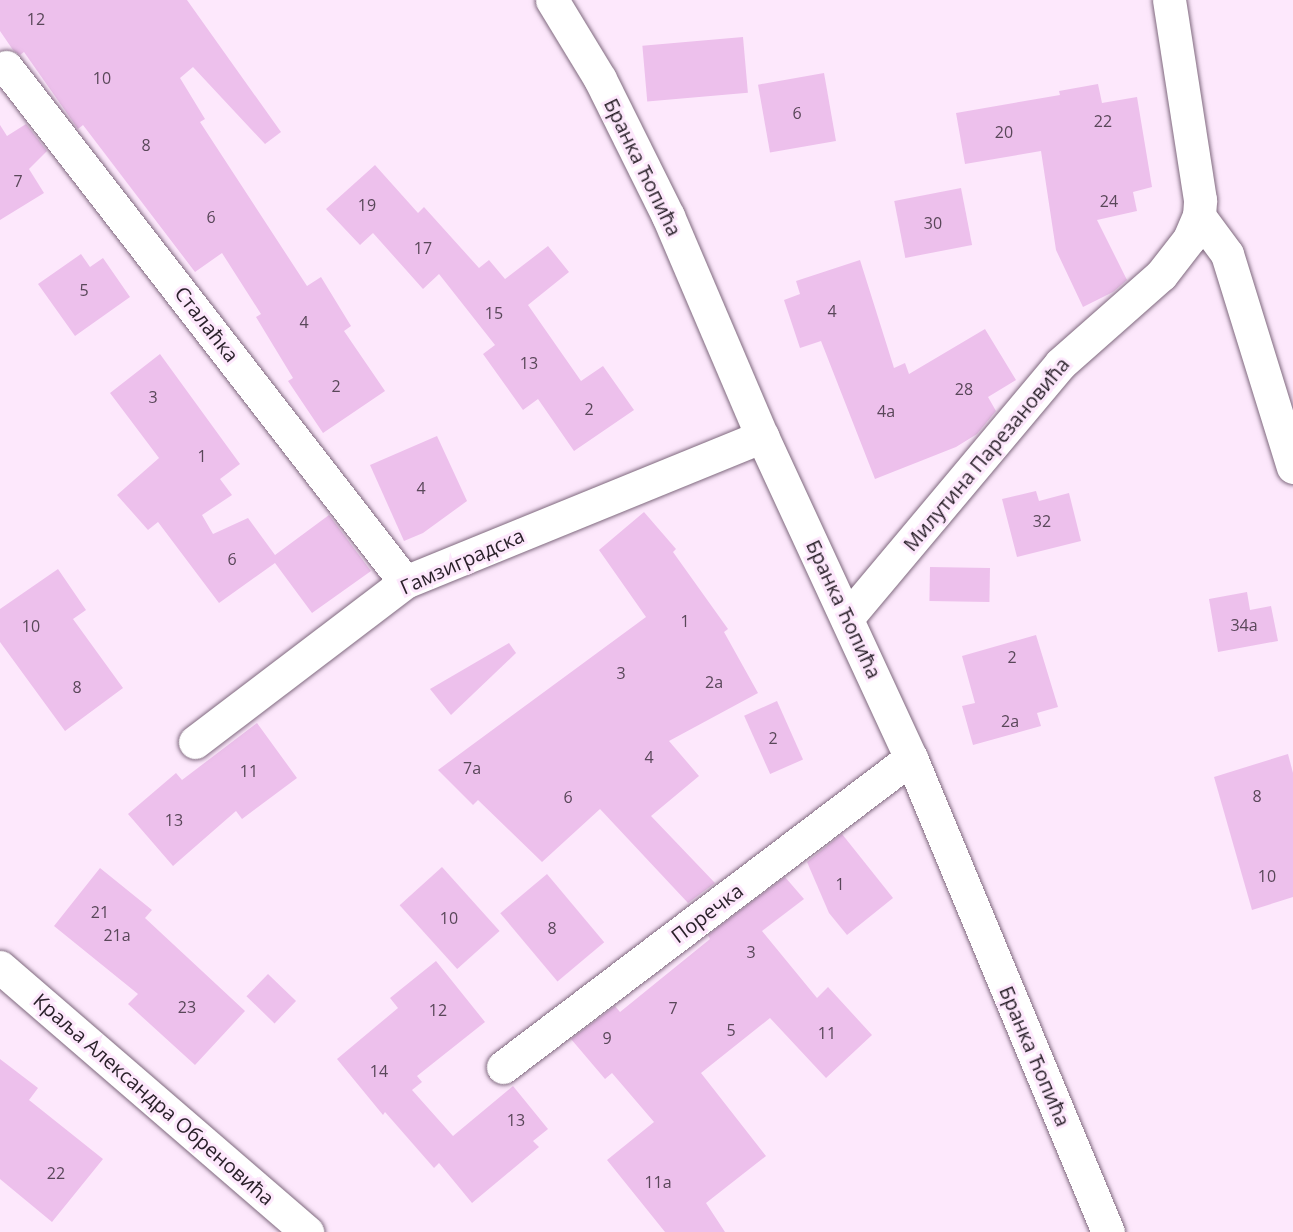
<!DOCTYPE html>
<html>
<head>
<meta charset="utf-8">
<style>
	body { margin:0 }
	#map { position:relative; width:1293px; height:1232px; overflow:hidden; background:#fde8fc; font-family:"Open Sans",sans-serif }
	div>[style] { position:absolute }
	.building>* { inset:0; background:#edc0ec; transform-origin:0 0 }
	.roads { filter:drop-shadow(0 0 2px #7f697e) drop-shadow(0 0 2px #7f697e) }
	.minor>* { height:33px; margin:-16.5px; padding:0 16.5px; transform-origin:16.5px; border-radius:16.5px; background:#fff }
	span { translate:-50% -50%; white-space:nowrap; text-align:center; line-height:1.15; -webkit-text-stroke:6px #fde8fc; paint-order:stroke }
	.number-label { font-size:16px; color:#594759 }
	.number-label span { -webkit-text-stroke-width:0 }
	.street-label { font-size:20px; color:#281f28 }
</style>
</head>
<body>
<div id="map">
	<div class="building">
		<div style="clip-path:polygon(0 0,187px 0,281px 132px,265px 144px,193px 67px,180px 78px,205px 119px,200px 122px,307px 286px,321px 277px,351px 326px,344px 331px,385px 391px,323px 433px,288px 381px,293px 378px,256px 317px,261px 314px,222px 253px,195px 272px,83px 125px,78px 129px,24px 52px,20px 55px,13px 50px,0 31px)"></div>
		<div style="left:743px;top:37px;width:56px;height:101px;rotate:85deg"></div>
		<div style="left:824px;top:73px;width:69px;height:67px;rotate:80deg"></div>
		<div style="clip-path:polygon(1098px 84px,1102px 103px,1137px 97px,1152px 187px,1133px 192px,1137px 211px,1097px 220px,1127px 280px,1113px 292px,1083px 307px,1056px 250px,1041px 151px,965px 164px,956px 113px,1060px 95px,1059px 91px)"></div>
		<div style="clip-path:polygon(26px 124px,47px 151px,29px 169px,44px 193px,0 220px,0 125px,7px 136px)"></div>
		<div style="clip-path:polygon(375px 165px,418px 213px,424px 207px,479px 268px,489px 260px,505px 279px,548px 246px,569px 272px,528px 305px,581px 381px,603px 366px,634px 410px,574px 451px,538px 399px,523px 410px,483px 354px,495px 345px,439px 274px,423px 289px,373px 233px,360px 245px,326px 209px)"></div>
		<div style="left:961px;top:188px;width:58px;height:68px;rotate:79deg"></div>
		<div style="clip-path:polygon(81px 254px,90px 267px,103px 258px,130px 297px,75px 336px,38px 284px)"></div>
		<div style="clip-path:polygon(860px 260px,894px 368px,905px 363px,909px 374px,985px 329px,1016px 380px,988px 397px,996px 411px,977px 434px,956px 447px,875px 479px,821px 341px,800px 348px,784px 300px,800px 294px,796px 281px)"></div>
		<div style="clip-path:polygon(160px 354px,240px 464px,220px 479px,232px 495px,202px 515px,213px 534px,248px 518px,275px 555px,329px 515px,371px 571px,312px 613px,275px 563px,219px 603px,158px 522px,148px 530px,117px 495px,159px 458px,110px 393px)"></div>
		<div style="clip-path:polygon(437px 436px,467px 501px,423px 533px,404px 541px,370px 465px)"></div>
		<div style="clip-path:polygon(1036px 491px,1039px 501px,1069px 493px,1081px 541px,1017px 557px,1002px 499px)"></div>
		<div style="clip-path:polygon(644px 512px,676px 549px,673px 552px,728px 629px,724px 632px,758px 693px,669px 741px,699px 776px,651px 816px,715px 883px,688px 903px,600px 809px,542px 862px,478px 800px,473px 805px,438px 770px,646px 617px,599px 550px)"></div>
		<div style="left:930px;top:567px;width:60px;height:34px;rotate:1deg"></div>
		<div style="clip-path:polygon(58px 569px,86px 610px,73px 619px,123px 688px,65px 731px,0 642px,0 609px)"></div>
		<div style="clip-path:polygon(1247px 592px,1250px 610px,1271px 606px,1278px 641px,1218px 652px,1209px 599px)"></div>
		<div style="clip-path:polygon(1036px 635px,1058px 707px,1037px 713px,1041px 726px,973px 745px,962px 706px,975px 703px,962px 656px)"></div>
		<div style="clip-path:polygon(509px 643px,516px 653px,451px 715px,430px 689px)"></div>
		<div style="left:777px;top:701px;width:64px;height:36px;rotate:66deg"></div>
		<div style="clip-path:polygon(257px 723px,297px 778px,242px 819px,236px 811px,173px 866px,128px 814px,176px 773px,182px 780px)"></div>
		<div style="clip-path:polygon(1288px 754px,1293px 773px,1293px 897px,1252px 910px,1214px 777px)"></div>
		<div style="clip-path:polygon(842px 834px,893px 898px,847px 935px,829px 913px,807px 862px)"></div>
		<div style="left:442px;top:867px;width:86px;height:57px;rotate:48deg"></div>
		<div style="clip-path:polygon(100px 868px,152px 910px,145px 918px,245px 1011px,195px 1065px,128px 1004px,138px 994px,54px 926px)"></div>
		<div style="left:547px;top:874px;width:89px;height:61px;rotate:50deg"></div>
		<div style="clip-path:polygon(785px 877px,804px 899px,762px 931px,817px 998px,828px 987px,872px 1035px,826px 1078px,770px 1018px,701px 1073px,766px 1156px,706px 1203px,725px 1232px,665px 1232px,607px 1160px,654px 1122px,612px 1073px,605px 1079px,571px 1039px,615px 1006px,620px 1012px,710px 939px,708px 935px)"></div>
		<div style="clip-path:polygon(436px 961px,485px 1022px,417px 1076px,422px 1082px,412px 1090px,453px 1136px,513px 1086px,548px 1129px,533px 1141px,539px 1147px,472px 1203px,439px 1163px,434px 1168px,385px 1112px,383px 1115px,337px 1059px,398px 1008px,390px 998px)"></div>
		<div style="left:268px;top:974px;width:39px;height:31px;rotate:44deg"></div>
		<div style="clip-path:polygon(0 1059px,38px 1088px,29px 1100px,103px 1159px,52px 1222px,0 1179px)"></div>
	</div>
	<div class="roads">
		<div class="minor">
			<div style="left:552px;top:0;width:92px;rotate:58.7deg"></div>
			<div style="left:600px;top:79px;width:153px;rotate:63.6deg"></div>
			<div style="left:668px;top:216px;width:239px;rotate:66.9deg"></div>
			<div style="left:762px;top:436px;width:355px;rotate:65.2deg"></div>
			<div style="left:911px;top:758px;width:513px;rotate:67.43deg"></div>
			<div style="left:6px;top:67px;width:651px;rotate:52.23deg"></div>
			<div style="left:1199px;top:216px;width:47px;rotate:53.6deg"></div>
			<div style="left:1227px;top:254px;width:223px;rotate:72.8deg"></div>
			<div style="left:848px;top:617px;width:330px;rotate:-50deg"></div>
			<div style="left:1060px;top:364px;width:135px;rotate:-41.4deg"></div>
			<div style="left:1161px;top:275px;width:46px;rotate:-52.1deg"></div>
			<div style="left:1189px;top:239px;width:25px;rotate:-67deg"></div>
			<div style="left:1199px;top:216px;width:16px;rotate:-86deg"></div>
			<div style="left:1200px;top:200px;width:202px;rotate:-98.8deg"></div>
			<div style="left:195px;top:742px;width:264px;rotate:-37.3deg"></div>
			<div style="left:405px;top:582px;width:386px;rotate:-22.2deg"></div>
			<div style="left:0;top:967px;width:406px;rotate:40.8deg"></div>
			<div style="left:503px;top:1067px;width:512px;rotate:-37.14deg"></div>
		</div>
	</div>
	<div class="number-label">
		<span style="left:36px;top:19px">12</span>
		<span style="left:102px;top:78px">10</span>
		<span style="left:797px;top:113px">6</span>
		<span style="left:1103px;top:121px">22</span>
		<span style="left:1004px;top:132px">20</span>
		<span style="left:146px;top:145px">8</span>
		<span style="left:18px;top:181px">7</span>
		<span style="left:1109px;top:201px">24</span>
		<span style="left:367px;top:205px">19</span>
		<span style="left:211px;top:217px">6</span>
		<span style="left:933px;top:223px">30</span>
		<span style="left:423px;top:248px">17</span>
		<span style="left:84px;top:290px">5</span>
		<span style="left:832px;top:311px">4</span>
		<span style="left:494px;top:313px">15</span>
		<span style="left:304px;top:322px">4</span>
		<span style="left:529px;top:363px">13</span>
		<span style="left:336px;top:386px">2</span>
		<span style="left:964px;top:389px">28</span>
		<span style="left:153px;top:397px">3</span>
		<span style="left:589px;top:409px">2</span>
		<span style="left:886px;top:411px">4a</span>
		<span style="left:202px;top:456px">1</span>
		<span style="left:421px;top:488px">4</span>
		<span style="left:1042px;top:521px">32</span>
		<span style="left:232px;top:559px">6</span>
		<span style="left:685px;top:621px">1</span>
		<span style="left:1244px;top:625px">34a</span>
		<span style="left:31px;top:626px">10</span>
		<span style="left:1012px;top:657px">2</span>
		<span style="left:621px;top:673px">3</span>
		<span style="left:714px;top:682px">2a</span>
		<span style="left:77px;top:687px">8</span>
		<span style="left:1010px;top:721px">2a</span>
		<span style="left:773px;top:738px">2</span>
		<span style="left:649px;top:757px">4</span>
		<span style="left:472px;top:768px">7a</span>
		<span style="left:249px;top:771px">11</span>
		<span style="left:1257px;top:796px">8</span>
		<span style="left:568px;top:797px">6</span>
		<span style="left:174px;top:820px">13</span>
		<span style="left:1267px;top:876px">10</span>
		<span style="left:840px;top:884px">1</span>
		<span style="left:100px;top:912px">21</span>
		<span style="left:449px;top:918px">10</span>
		<span style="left:552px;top:928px">8</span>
		<span style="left:117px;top:935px">21a</span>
		<span style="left:751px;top:952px">3</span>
		<span style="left:187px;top:1007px">23</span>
		<span style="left:673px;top:1008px">7</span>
		<span style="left:438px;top:1010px">12</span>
		<span style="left:731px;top:1030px">5</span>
		<span style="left:827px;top:1033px">11</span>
		<span style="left:607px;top:1038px">9</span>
		<span style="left:379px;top:1071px">14</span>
		<span style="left:516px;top:1120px">13</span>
		<span style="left:56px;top:1173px">22</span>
		<span style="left:658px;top:1182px">11a</span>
	</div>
	<div class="street-label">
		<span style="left:643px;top:167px;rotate:64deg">Бранка Ћопића</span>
		<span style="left:207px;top:324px;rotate:52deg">Сталаћка</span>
		<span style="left:986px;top:454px;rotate:-50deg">Милутина Парезановића</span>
		<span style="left:462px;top:561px;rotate:-24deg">Гамзиградска</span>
		<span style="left:844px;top:609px;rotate:65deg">Бранка Ћопића</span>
		<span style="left:707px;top:913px;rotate:-37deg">Поречка</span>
		<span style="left:1035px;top:1056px;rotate:67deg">Бранка Ћопића</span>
		<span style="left:154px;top:1099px;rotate:41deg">Краља Александра Обреновића</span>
	</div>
</div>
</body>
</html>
